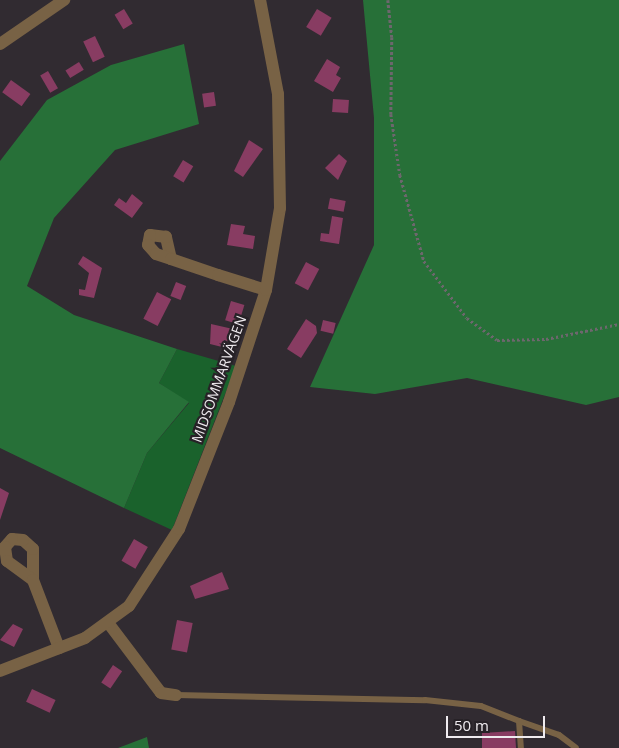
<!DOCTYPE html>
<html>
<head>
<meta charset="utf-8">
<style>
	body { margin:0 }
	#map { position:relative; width:619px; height:748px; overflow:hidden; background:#312b31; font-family:"Open Sans",sans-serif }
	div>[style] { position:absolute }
	.green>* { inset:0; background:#1a622c }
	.forest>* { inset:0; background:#277038 }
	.building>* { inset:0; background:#883c62; transform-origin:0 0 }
	.path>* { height:2.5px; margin-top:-1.25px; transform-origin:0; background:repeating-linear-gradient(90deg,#6d676d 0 2.5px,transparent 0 5px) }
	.lane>* { height:6px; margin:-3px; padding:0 3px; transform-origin:3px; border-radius:3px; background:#786245 }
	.street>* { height:12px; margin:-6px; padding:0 6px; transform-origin:6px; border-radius:6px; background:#786245 }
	span { translate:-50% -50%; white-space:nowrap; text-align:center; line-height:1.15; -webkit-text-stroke:4.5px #272227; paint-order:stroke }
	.street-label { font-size:14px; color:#efebef }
	.scale { position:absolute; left:446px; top:716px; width:99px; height:22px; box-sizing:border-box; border:2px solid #efebef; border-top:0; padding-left:6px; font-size:15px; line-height:18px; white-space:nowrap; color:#efebef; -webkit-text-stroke:4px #272227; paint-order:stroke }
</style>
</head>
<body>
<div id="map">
	<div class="green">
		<div style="clip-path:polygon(177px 349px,236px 366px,172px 530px,124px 508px,147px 453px,189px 403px,159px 383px)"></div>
	</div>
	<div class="forest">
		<div style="clip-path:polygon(363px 0,619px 0,619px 397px,586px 405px,467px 378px,375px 394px,310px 387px,374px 245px,374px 118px)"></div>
		<div style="clip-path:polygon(184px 44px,199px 124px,115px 150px,54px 218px,27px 286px,74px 315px,177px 349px,159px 383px,189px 402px,147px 453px,124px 508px,0 448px,0 161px,47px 100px,111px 65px)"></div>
		<div style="clip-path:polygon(147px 737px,149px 748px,118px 748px)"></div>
	</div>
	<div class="building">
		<div style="left:124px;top:9px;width:17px;height:11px;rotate:59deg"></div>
		<div style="left:317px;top:9px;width:17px;height:21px;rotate:31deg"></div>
		<div style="left:95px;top:36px;width:23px;height:13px;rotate:65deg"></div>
		<div style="clip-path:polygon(327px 59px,340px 67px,336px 75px,341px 78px,333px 92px,314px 81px)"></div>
		<div style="left:79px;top:62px;width:9px;height:16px;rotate:58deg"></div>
		<div style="left:48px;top:71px;width:20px;height:9px;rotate:60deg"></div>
		<div style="left:11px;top:80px;width:24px;height:15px;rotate:36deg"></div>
		<div style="left:214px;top:92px;width:14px;height:12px;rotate:82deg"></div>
		<div style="left:333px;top:99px;width:16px;height:13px;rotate:4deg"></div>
		<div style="clip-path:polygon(249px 140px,263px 149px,243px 177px,234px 171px)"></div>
		<div style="clip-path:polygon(339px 154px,347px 161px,338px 180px,325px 168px)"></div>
		<div style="left:183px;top:160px;width:12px;height:19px;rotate:31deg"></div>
		<div style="clip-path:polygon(132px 194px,143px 203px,132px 218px,114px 205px,119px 198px,126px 203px)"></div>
		<div style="left:330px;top:198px;width:16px;height:11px;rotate:11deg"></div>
		<div style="clip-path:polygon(332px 216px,343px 218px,339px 244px,320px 241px,321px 233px,329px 234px)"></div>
		<div style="clip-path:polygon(231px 224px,245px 226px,243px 234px,255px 236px,253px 249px,227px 245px)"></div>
		<div style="clip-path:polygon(83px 256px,102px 268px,94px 298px,79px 295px,79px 289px,85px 290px,89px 273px,78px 264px)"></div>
		<div style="left:306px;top:262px;width:15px;height:24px;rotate:28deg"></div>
		<div style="left:176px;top:282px;width:11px;height:15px;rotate:22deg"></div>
		<div style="left:157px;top:292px;width:16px;height:30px;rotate:27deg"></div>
		<div style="left:231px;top:301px;width:14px;height:20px;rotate:17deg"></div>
		<div style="clip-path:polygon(306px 319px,316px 326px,317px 333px,301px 358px,287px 349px)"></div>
		<div style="left:323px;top:320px;width:13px;height:11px;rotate:13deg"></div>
		<div style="clip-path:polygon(211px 324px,233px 329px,230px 342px,224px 340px,222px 347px,210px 344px)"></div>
		<div style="clip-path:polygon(0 488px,9px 493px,0 520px)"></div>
		<div style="left:134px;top:539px;width:16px;height:25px;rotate:30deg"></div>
		<div style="clip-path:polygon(222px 572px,229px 589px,195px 599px,190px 586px)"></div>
		<div style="left:177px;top:620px;width:16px;height:30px;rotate:11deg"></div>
		<div style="clip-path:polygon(13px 624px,23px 629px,14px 647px,0 640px)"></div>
		<div style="left:113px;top:665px;width:11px;height:21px;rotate:34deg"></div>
		<div style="left:32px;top:689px;width:26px;height:14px;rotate:25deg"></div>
		<div style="clip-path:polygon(515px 731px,516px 748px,482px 748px,482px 733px)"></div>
	</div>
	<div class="path">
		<div style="left:388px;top:0;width:37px;rotate:84deg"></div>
		<div style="left:392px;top:37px;width:77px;rotate:90.7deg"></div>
		<div style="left:391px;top:114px;width:62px;rotate:81.6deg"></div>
		<div style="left:400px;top:175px;width:89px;rotate:74.4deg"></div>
		<div style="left:424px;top:261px;width:71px;rotate:53deg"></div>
		<div style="left:467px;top:318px;width:37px;rotate:36deg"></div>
		<div style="left:497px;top:340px;width:49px;rotate:-1.2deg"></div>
		<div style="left:546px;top:339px;width:75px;rotate:-11.6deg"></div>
	</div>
	<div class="lane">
		<div style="left:176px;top:695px;width:249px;rotate:1.2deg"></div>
		<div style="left:425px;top:700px;width:56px;rotate:6.1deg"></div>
		<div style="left:481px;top:706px;width:41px;rotate:21.5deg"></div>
		<div style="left:519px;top:721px;width:27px;rotate:86deg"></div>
		<div style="left:519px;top:721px;width:42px;rotate:19.3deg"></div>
		<div style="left:559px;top:735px;width:21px;rotate:37deg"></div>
	</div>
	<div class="street">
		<div style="left:0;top:44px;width:78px;rotate:-34.5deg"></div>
		<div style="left:171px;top:259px;width:23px;rotate:-103deg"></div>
		<div style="left:166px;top:237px;width:16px;rotate:-173deg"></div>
		<div style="left:150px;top:235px;width:10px;rotate:101deg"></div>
		<div style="left:148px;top:245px;width:12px;rotate:48deg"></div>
		<div style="left:156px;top:254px;width:16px;rotate:18deg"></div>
		<div style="left:171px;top:259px;width:50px;rotate:18.8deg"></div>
		<div style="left:218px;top:275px;width:50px;rotate:17.4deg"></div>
		<div style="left:33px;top:580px;width:31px;rotate:-90deg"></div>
		<div style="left:33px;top:549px;width:13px;rotate:-138deg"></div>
		<div style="left:23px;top:540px;width:11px;rotate:-175deg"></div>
		<div style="left:12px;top:539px;width:11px;rotate:131deg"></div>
		<div style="left:5px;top:547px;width:14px;rotate:82deg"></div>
		<div style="left:7px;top:561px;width:32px;rotate:36deg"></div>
		<div style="left:33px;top:580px;width:73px;rotate:69.1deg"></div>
		<div style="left:109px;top:624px;width:86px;rotate:53deg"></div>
		<div style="left:161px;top:693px;width:15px;rotate:8deg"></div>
		<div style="left:0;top:671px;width:91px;rotate:-21.2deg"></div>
		<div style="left:85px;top:638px;width:54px;rotate:-36deg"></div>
		<div style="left:129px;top:606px;width:92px;rotate:-57deg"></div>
		<div style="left:179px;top:529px;width:136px;rotate:-68.5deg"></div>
		<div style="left:229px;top:402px;width:118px;rotate:-71.7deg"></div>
		<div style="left:266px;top:290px;width:83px;rotate:-80.3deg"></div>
		<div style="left:280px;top:208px;width:114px;rotate:-91deg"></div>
		<div style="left:278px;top:94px;width:96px;rotate:-100.8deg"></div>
	</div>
	<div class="street-label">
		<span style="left:219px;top:379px;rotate:-70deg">MIDSOMMARVÄGEN</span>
	</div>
	<div class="scale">50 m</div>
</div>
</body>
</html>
